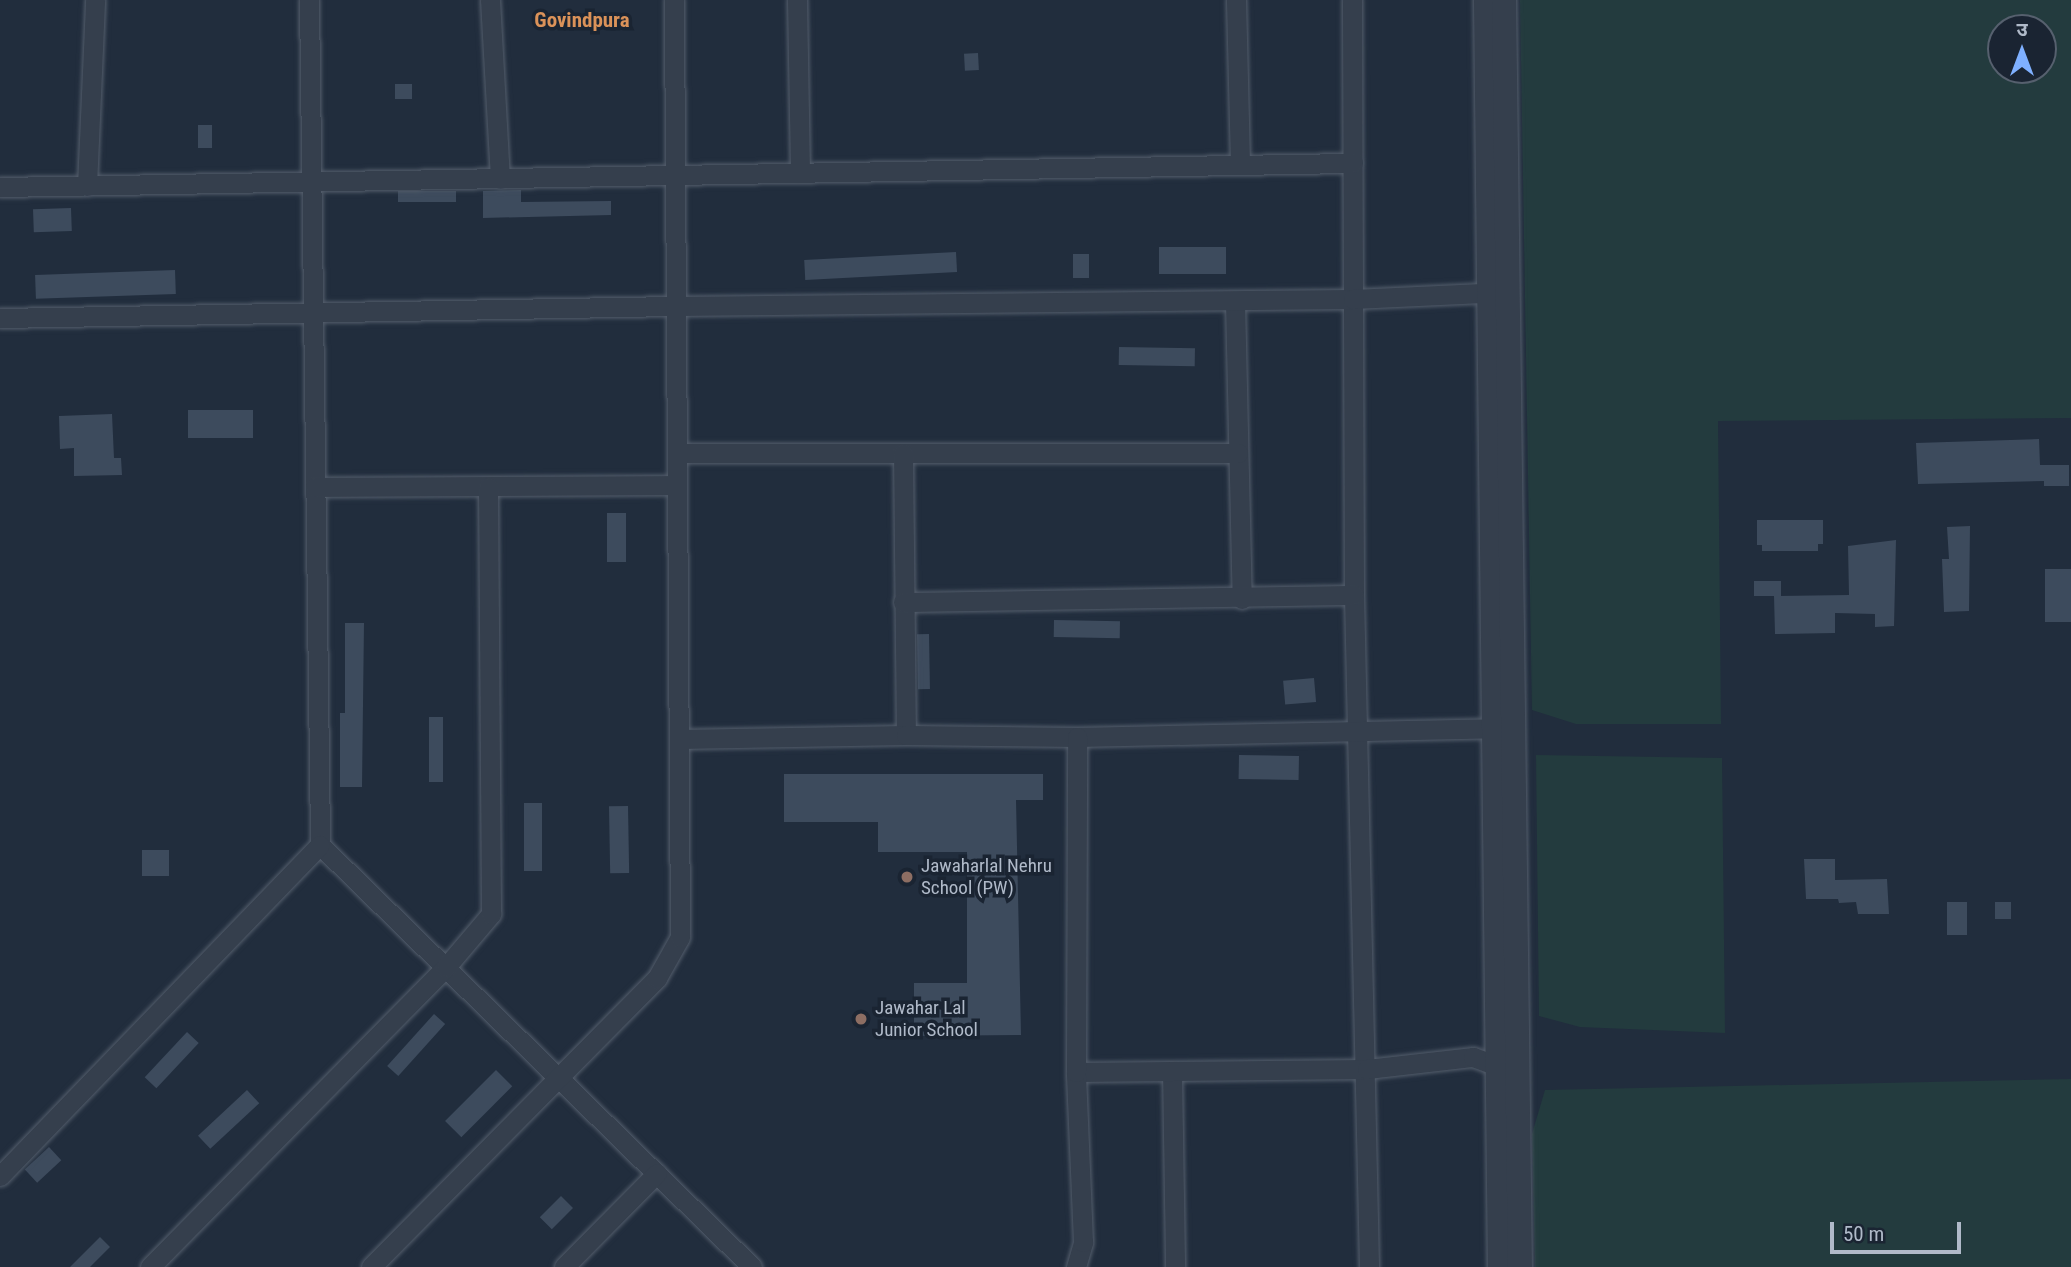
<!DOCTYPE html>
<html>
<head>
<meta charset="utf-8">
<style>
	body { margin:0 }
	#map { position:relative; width:2071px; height:1267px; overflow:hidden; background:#212d3d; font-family:"Roboto Condensed","Noto Sans Devanagari",sans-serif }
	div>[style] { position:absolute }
	.green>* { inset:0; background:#233b3e }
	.building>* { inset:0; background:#3d4b5d; transform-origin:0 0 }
	.roads { filter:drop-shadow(0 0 2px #535d6b) drop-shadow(0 0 2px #535d6b) }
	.minor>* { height:19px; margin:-9.5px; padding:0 9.5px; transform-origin:9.5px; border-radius:9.5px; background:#353f4d }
	.tertiary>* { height:24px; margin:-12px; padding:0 12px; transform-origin:12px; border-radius:12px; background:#353f4d }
	.dots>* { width:19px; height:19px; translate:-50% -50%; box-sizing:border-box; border:4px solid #1a2432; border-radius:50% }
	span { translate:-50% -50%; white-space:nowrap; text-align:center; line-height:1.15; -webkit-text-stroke:7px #1a2432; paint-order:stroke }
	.poi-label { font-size:19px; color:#b0bac9 }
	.left { translate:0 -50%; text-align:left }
	.neighbourhood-label { font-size:21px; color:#db9259; font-weight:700 }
	.north { position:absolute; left:1987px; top:14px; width:70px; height:70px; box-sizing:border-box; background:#1a2432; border:2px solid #56606e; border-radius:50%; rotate:0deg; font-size:19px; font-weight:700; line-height:28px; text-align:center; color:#b0bac9 }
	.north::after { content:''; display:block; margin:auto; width:24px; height:32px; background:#7fb0ff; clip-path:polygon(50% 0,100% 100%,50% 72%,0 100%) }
	.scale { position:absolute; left:1830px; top:1222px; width:131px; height:32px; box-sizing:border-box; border:4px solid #b0bac9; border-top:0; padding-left:9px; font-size:21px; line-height:24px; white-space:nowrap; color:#b0bac9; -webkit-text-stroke:5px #1a2432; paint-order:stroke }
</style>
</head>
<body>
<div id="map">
	<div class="green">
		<div style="clip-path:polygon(evenodd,1520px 0,2071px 0,2071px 418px,1718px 421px,1721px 724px,1576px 724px,1532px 710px,1520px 0,2043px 28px,2043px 70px,2001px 70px,2001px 28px,2043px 28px)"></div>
		<div style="clip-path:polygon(1536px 755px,1722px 758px,1725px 1033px,1580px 1027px,1539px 1016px)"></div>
		<div style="clip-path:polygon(2071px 1079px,2071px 1267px,1535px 1267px,1532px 1134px,1545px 1090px)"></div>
	</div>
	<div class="building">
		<div style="left:978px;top:53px;width:17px;height:14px;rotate:87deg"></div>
		<div style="left:395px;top:84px;width:17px;height:15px"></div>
		<div style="left:198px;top:125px;width:14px;height:23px"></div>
		<div style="clip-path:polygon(521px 190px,521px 202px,611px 201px,611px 215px,483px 218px,483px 191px)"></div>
		<div style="left:456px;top:191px;width:11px;height:58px;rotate:90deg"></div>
		<div style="left:71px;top:208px;width:23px;height:38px;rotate:88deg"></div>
		<div style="left:1159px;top:247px;width:67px;height:27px"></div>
		<div style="left:956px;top:252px;width:20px;height:152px;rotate:87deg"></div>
		<div style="left:1073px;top:254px;width:16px;height:24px"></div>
		<div style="left:175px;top:270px;width:24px;height:140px;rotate:88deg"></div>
		<div style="left:1119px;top:347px;width:76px;height:18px;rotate:1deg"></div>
		<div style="left:188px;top:410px;width:65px;height:28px"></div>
		<div style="clip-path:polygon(112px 414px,114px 458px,121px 458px,122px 475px,74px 476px,74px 448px,60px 449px,59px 416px)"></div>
		<div style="clip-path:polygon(2039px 439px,2040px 465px,2069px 465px,2069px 486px,2044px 486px,2044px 481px,1918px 484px,1916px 443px)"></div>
		<div style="left:626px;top:513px;width:49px;height:19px;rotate:90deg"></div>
		<div style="clip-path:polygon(1757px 520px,1823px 520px,1823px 544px,1818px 544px,1818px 551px,1762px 551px,1762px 545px,1757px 545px)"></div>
		<div style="clip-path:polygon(1970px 526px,1969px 611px,1944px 612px,1942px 559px,1949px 559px,1947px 527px)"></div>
		<div style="clip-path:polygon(1896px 540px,1894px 626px,1875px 627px,1875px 614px,1835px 613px,1835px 633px,1775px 634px,1774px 596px,1849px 595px,1848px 546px)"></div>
		<div style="left:2071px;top:569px;width:53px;height:26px;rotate:90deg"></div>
		<div style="left:1754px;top:581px;width:27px;height:15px"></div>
		<div style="left:1054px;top:620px;width:66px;height:17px;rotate:1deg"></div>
		<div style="clip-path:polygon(345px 623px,364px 623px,362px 787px,340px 787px,340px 713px,345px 713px)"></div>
		<div style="left:929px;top:634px;width:55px;height:12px;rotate:89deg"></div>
		<div style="left:1314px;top:678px;width:24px;height:31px;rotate:85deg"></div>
		<div style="left:429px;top:717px;width:14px;height:65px"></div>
		<div style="left:1239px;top:755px;width:60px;height:24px;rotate:1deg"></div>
		<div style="clip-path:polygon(784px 774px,1043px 774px,1043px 800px,1016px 800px,1021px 1035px,914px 1036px,914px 983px,967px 983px,967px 852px,878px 852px,878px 822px,784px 822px)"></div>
		<div style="left:524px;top:803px;width:18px;height:68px"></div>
		<div style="left:628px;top:806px;width:67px;height:19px;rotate:89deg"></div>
		<div style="left:142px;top:850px;width:27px;height:26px"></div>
		<div style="clip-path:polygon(1804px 859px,1835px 859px,1835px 880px,1887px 879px,1889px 914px,1858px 914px,1856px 902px,1839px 903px,1838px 899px,1806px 899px)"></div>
		<div style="left:1947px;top:902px;width:20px;height:33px"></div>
		<div style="left:2011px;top:902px;width:17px;height:16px;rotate:90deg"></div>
		<div style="left:434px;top:1014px;width:15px;height:70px;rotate:42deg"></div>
		<div style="left:187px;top:1032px;width:16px;height:62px;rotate:43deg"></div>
		<div style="left:496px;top:1070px;width:23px;height:72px;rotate:45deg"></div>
		<div style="left:247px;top:1090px;width:18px;height:67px;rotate:47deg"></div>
		<div style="left:49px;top:1147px;width:18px;height:33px;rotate:47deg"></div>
		<div style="left:561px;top:1196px;width:17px;height:30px;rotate:45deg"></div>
		<div style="clip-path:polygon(100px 1237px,110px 1247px,90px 1267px,70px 1267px)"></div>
	</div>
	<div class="roads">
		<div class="minor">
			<div style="left:309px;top:0;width:845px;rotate:89.25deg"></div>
			<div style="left:320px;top:845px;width:604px;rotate:44.33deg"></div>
			<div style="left:490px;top:0;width:179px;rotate:86.8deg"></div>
			<div style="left:797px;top:0;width:173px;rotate:89deg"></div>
			<div style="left:1236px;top:0;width:164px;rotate:88.6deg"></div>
			<div style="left:1352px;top:0;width:595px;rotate:89.81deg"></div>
			<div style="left:1354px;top:595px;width:672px;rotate:88.72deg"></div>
			<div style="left:87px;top:186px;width:186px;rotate:-87.5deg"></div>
			<div style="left:0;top:187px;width:1353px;rotate:-1.02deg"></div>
			<div style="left:1235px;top:301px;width:298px;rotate:88.7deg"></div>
			<div style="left:0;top:318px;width:676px;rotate:-1.02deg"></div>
			<div style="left:676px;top:306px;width:677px;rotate:-0.59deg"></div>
			<div style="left:1353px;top:299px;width:151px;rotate:-2.7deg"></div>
			<div style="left:677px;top:453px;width:561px"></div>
			<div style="left:903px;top:453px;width:282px;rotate:89.4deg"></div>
			<div style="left:315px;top:487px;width:362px;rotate:-0.3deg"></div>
			<div style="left:903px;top:602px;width:451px;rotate:-0.9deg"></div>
			<div style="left:679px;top:739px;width:227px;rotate:-1deg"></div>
			<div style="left:906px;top:735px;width:171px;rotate:0.7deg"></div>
			<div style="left:1077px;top:737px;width:430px;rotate:-1.2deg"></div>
			<div style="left:1172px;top:1071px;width:196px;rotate:89.1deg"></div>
			<div style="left:1076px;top:1072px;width:291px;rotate:-0.6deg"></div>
			<div style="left:1367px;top:1069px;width:107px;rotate:-6.5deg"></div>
			<div style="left:1473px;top:1057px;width:27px;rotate:20deg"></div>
			<div style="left:1498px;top:1066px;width:12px;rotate:-5deg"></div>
			<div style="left:0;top:1176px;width:460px;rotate:-46deg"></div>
			<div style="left:150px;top:1267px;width:421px;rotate:-45.4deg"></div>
			<div style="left:446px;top:967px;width:70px;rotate:-49.7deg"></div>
			<div style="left:491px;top:914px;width:427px;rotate:-90.4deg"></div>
			<div style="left:371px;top:1267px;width:407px;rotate:-45.3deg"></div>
			<div style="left:657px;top:978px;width:47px;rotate:-60.7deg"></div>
			<div style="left:680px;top:937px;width:937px;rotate:-90.37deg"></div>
			<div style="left:564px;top:1267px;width:132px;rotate:-45.3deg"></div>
			<div style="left:1076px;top:1267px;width:26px;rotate:-74deg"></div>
			<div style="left:1083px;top:1242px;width:170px;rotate:-92.4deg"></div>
			<div style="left:1076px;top:1072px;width:335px;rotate:-89.8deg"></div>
		</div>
		<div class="tertiary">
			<div style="left:1486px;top:0;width:1267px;rotate:89.37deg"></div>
			<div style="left:1504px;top:0;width:1267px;rotate:89.28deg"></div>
		</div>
	</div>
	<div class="dots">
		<div style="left:907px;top:877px;background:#8d6e63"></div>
		<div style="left:861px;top:1019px;background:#8d6e63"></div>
	</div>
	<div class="poi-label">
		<span class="left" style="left:921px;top:877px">Jawaharlal Nehru<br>School (PW)</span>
		<span class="left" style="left:875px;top:1019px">Jawahar Lal<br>Junior School</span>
	</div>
	<div class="neighbourhood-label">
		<span style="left:582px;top:20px">Govindpura</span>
	</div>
	<div class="north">उ</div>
	<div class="scale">50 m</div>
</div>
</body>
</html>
